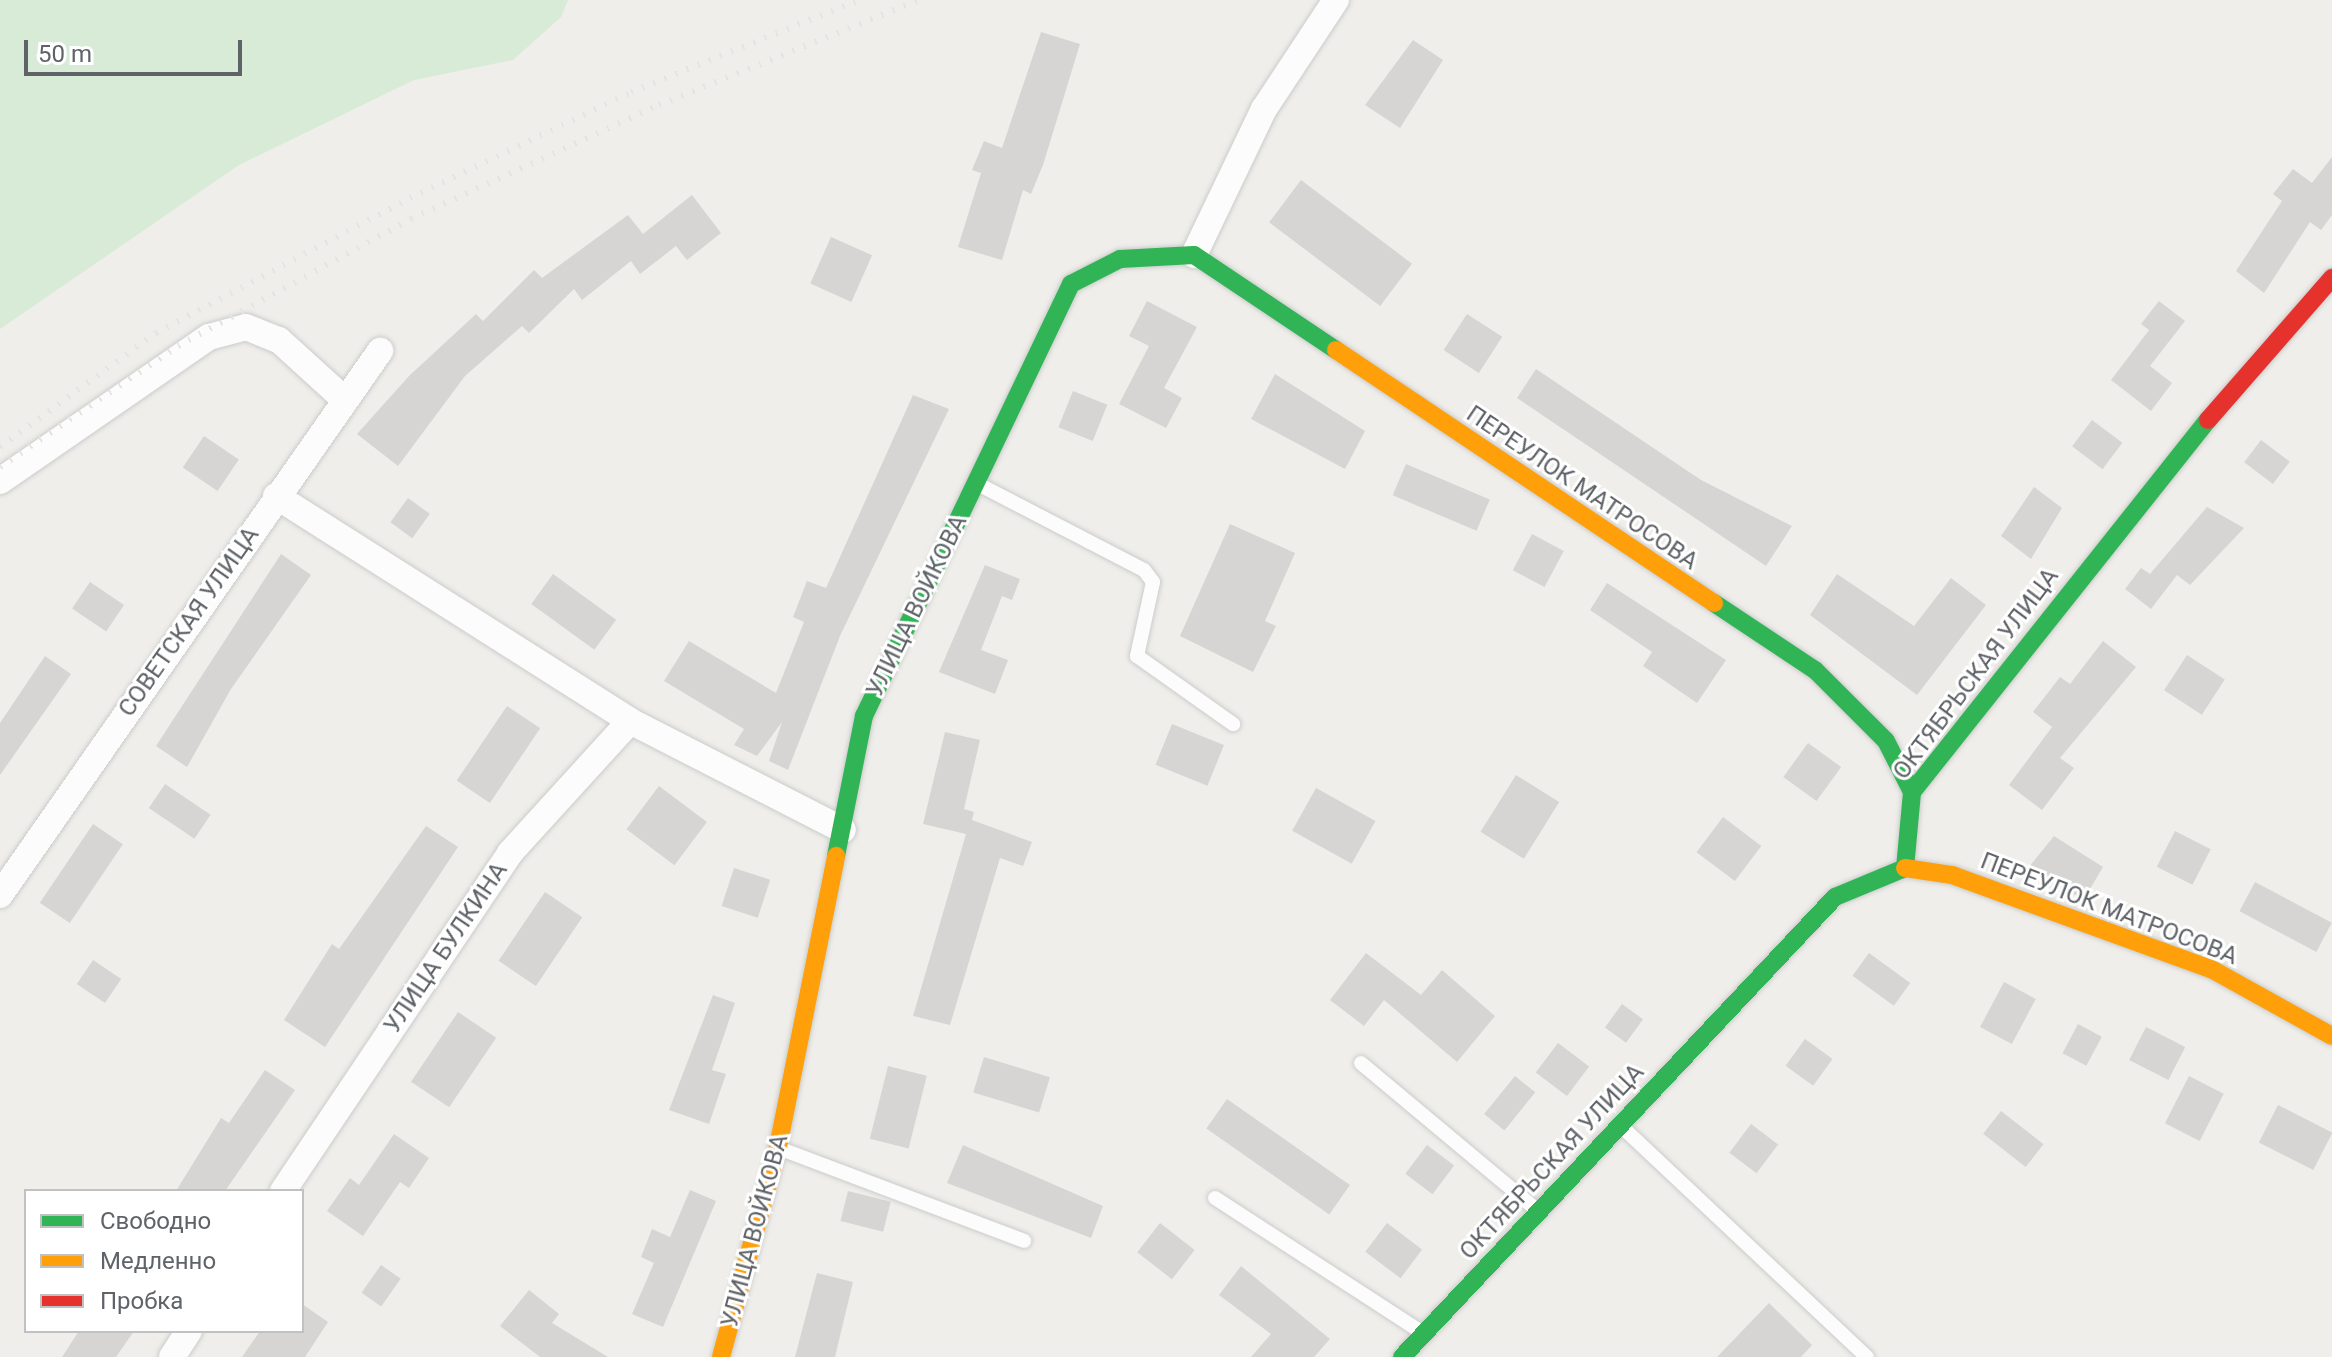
<!DOCTYPE html>
<html>
<head>
<meta charset="utf-8">
<style>
	body { margin:0 }
	#map { position:relative; width:2332px; height:1357px; overflow:hidden; background:#efeeea; font-family:Roboto,sans-serif }
	div>[style] { position:absolute }
	.green>* { inset:0; background:#d8ebd6 }
	.building>* { inset:0; background:#d6d5d3; transform-origin:0 0 }
	.roads { filter:drop-shadow(0 0 2px #cbcccc) drop-shadow(0 0 2px #cbcccc) }
	.lane>* { height:14px; margin:-7px; padding:0 7px; transform-origin:7px; border-radius:7px; background:#fdfcfc }
	.street>* { height:26px; margin:-13px; padding:0 13px; transform-origin:13px; border-radius:13px; background:#fdfcfc }
	.fast>* { height:18px; margin:-9px; padding:0 9px; transform-origin:9px; border-radius:9px; background:#30b455 }
	.slow>* { height:18px; margin:-9px; padding:0 9px; transform-origin:9px; border-radius:9px; background:#ff9f0a }
	.jam>* { height:18px; margin:-9px; padding:0 9px; transform-origin:9px; border-radius:9px; background:#e5322d }
	.rail>* { height:6px; margin-top:-3px; transform-origin:0; background:repeating-linear-gradient(90deg,#e4e4e4 0 2px,transparent 0 12px) }
	span { translate:-50% -50%; white-space:nowrap; text-align:center; line-height:1.15; -webkit-text-stroke:6px #fff; paint-order:stroke }
	.street-label { font-size:24px; color:#5f6368 }
	.legend { position:absolute; left:24px; top:1189px; width:280px; height:144px; box-sizing:border-box; background:#fff; border:2px solid #bfc1c3; margin:0; padding:10px 14px; list-style:none; font-size:24px; color:#5f6368 }
	.legend li { display:flex; align-items:center; gap:16px; height:40px }
	.legend b { width:40px; border:2px solid #bfc1c3 }
	.scale { position:absolute; left:24px; top:40px; width:218px; height:36px; box-sizing:border-box; border:4px solid #5f6368; border-top:0; padding-left:10px; font-size:24px; line-height:28px; white-space:nowrap; color:#5f6368; -webkit-text-stroke:6px #fff; paint-order:stroke }
</style>
</head>
<body>
<div id="map">
	<div class="green">
		<div style="clip-path:polygon(0 0,568px 0,561px 17px,513px 60px,414px 80px,239px 165px,0 329px)"></div>
	</div>
	<div class="building">
		<div style="clip-path:polygon(1041px 32px,1080px 44px,1043px 165px,1031px 194px,1023px 190px,1002px 260px,958px 247px,981px 173px,972px 170px,984px 141px,1002px 148px)"></div>
		<div style="clip-path:polygon(1413px 40px,1443px 60px,1400px 128px,1365px 105px)"></div>
		<div style="clip-path:polygon(2332px 157px,2332px 215px,2321px 230px,2310px 222px,2264px 293px,2236px 271px,2282px 201px,2273px 194px,2293px 169px,2312px 183px)"></div>
		<div style="left:1301px;top:180px;width:139px;height:53px;rotate:37deg"></div>
		<div style="clip-path:polygon(692px 195px,721px 233px,687px 260px,676px 246px,640px 274px,631px 261px,582px 300px,574px 289px,529px 333px,522px 326px,465px 376px,398px 466px,357px 434px,409px 376px,476px 314px,483px 321px,534px 270px,542px 278px,628px 215px,643px 234px)"></div>
		<div style="left:831px;top:237px;width:45px;height:51px;rotate:24deg"></div>
		<div style="clip-path:polygon(1147px 301px,1197px 327px,1164px 388px,1182px 398px,1166px 428px,1119px 404px,1149px 346px,1129px 336px)"></div>
		<div style="clip-path:polygon(2159px 301px,2185px 321px,2150px 366px,2172px 383px,2151px 411px,2111px 380px,2149px 330px,2141px 324px)"></div>
		<div style="left:1467px;top:314px;width:42px;height:43px;rotate:33deg"></div>
		<div style="clip-path:polygon(1536px 369px,1701px 480px,1792px 526px,1766px 566px,1517px 398px)"></div>
		<div style="clip-path:polygon(1275px 374px,1365px 431px,1345px 469px,1251px 419px)"></div>
		<div style="left:1073px;top:391px;width:37px;height:39px;rotate:22deg"></div>
		<div style="clip-path:polygon(913px 395px,949px 409px,840px 636px,788px 770px,769px 761px,782px 722px,757px 756px,734px 745px,744px 729px,664px 681px,689px 641px,776px 693px,804px 622px,793px 617px,807px 581px,826px 588px)"></div>
		<div style="left:2092px;top:420px;width:38px;height:33px;rotate:37deg"></div>
		<div style="left:204px;top:436px;width:42px;height:38px;rotate:34deg"></div>
		<div style="left:2261px;top:440px;width:36px;height:28px;rotate:37deg"></div>
		<div style="left:1406px;top:464px;width:91px;height:34px;rotate:23deg"></div>
		<div style="clip-path:polygon(2034px 487px,2062px 508px,2031px 559px,2001px 536px)"></div>
		<div style="left:408px;top:498px;width:27px;height:30px;rotate:36deg"></div>
		<div style="clip-path:polygon(2207px 507px,2244px 528px,2190px 585px,2177px 575px,2151px 609px,2125px 589px,2141px 568px,2150px 574px)"></div>
		<div style="clip-path:polygon(1230px 524px,1295px 553px,1265px 621px,1276px 626px,1253px 672px,1180px 636px)"></div>
		<div style="left:1532px;top:534px;width:36px;height:41px;rotate:28deg"></div>
		<div style="clip-path:polygon(281px 554px,311px 575px,231px 689px,187px 767px,156px 746px)"></div>
		<div style="clip-path:polygon(985px 565px,1020px 579px,1012px 600px,1002px 596px,981px 650px,1008px 660px,995px 694px,939px 672px)"></div>
		<div style="left:553px;top:574px;width:78px;height:37px;rotate:36deg"></div>
		<div style="clip-path:polygon(1837px 574px,1914px 626px,1951px 578px,1986px 605px,1917px 695px,1810px 615px)"></div>
		<div style="left:90px;top:582px;width:41px;height:32px;rotate:34deg"></div>
		<div style="clip-path:polygon(1607px 583px,1726px 660px,1697px 703px,1643px 666px,1652px 652px,1590px 610px)"></div>
		<div style="clip-path:polygon(2103px 641px,2136px 667px,2060px 758px,2074px 768px,2042px 810px,2009px 785px,2052px 727px,2033px 712px,2060px 677px,2070px 684px)"></div>
		<div style="left:2187px;top:655px;width:45px;height:42px;rotate:33deg"></div>
		<div style="clip-path:polygon(45px 656px,71px 674px,0 775px,0 723px)"></div>
		<div style="left:507px;top:706px;width:40px;height:90px;rotate:34deg"></div>
		<div style="left:1172px;top:724px;width:56px;height:44px;rotate:22deg"></div>
		<div style="clip-path:polygon(945px 732px,980px 740px,964px 809px,974px 812px,972px 820px,1032px 842px,1023px 866px,1000px 858px,950px 1025px,913px 1016px,966px 834px,923px 824px)"></div>
		<div style="left:1808px;top:743px;width:41px;height:42px;rotate:36deg"></div>
		<div style="left:1516px;top:775px;width:51px;height:67px;rotate:32deg"></div>
		<div style="left:165px;top:784px;width:55px;height:29px;rotate:34deg"></div>
		<div style="left:659px;top:786px;width:60px;height:54px;rotate:37deg"></div>
		<div style="left:1316px;top:788px;width:68px;height:49px;rotate:29deg"></div>
		<div style="left:1723px;top:817px;width:48px;height:44px;rotate:37deg"></div>
		<div style="left:93px;top:824px;width:36px;height:95px;rotate:34deg"></div>
		<div style="clip-path:polygon(426px 826px,458px 847px,325px 1047px,284px 1020px,332px 944px,339px 949px)"></div>
		<div style="left:2175px;top:831px;width:40px;height:40px;rotate:27deg"></div>
		<div style="clip-path:polygon(2054px 836px,2103px 867px,2084px 899px,2025px 872px)"></div>
		<div style="left:734px;top:868px;width:38px;height:40px;rotate:18deg"></div>
		<div style="left:2255px;top:882px;width:87px;height:33px;rotate:28deg"></div>
		<div style="left:545px;top:892px;width:45px;height:83px;rotate:34deg"></div>
		<div style="clip-path:polygon(1366px 953px,1421px 995px,1442px 970px,1495px 1016px,1457px 1062px,1384px 1000px,1364px 1026px,1330px 1000px)"></div>
		<div style="left:1869px;top:953px;width:51px;height:28px;rotate:36deg"></div>
		<div style="left:93px;top:960px;width:34px;height:29px;rotate:34deg"></div>
		<div style="left:2004px;top:982px;width:36px;height:51px;rotate:28deg"></div>
		<div style="clip-path:polygon(713px 995px,735px 1003px,712px 1070px,726px 1074px,709px 1124px,669px 1110px)"></div>
		<div style="left:1622px;top:1004px;width:26px;height:29px;rotate:36deg"></div>
		<div style="left:458px;top:1012px;width:46px;height:84px;rotate:34deg"></div>
		<div style="left:2078px;top:1024px;width:27px;height:33px;rotate:28deg"></div>
		<div style="left:2146px;top:1027px;width:44px;height:37px;rotate:27deg"></div>
		<div style="left:1805px;top:1039px;width:34px;height:33px;rotate:36deg"></div>
		<div style="left:1558px;top:1043px;width:39px;height:37px;rotate:37deg"></div>
		<div style="left:984px;top:1057px;width:69px;height:37px;rotate:17deg"></div>
		<div style="left:888px;top:1066px;width:40px;height:75px;rotate:14deg"></div>
		<div style="clip-path:polygon(265px 1070px,295px 1090px,225px 1191px,176px 1191px,221px 1118px,229px 1123px)"></div>
		<div style="left:1515px;top:1076px;width:26px;height:49px;rotate:39deg"></div>
		<div style="left:2189px;top:1076px;width:39px;height:53px;rotate:27deg"></div>
		<div style="left:1227px;top:1099px;width:150px;height:36px;rotate:35deg"></div>
		<div style="left:2278px;top:1105px;width:61px;height:42px;rotate:27deg"></div>
		<div style="left:2001px;top:1111px;width:54px;height:29px;rotate:38deg"></div>
		<div style="left:1751px;top:1124px;width:34px;height:36px;rotate:37deg"></div>
		<div style="clip-path:polygon(394px 1134px,429px 1158px,409px 1188px,400px 1182px,363px 1236px,327px 1211px,350px 1178px,359px 1185px)"></div>
		<div style="clip-path:polygon(963px 1145px,1103px 1206px,1091px 1238px,947px 1183px)"></div>
		<div style="left:1427px;top:1145px;width:34px;height:36px;rotate:37deg"></div>
		<div style="clip-path:polygon(690px 1190px,716px 1201px,663px 1327px,632px 1314px,654px 1263px,641px 1257px,652px 1229px,670px 1237px)"></div>
		<div style="left:848px;top:1191px;width:44px;height:31px;rotate:14deg"></div>
		<div style="left:1160px;top:1223px;width:44px;height:37px;rotate:38deg"></div>
		<div style="left:1387px;top:1223px;width:44px;height:36px;rotate:37deg"></div>
		<div style="left:381px;top:1265px;width:24px;height:34px;rotate:35deg"></div>
		<div style="clip-path:polygon(1241px 1266px,1330px 1339px,1314px 1357px,1251px 1357px,1271px 1334px,1219px 1295px)"></div>
		<div style="clip-path:polygon(817px 1273px,853px 1282px,835px 1357px,795px 1357px)"></div>
		<div style="clip-path:polygon(529px 1290px,559px 1314px,552px 1323px,608px 1357px,540px 1357px,500px 1326px)"></div>
		<div style="clip-path:polygon(1769px 1303px,1812px 1345px,1801px 1357px,1717px 1357px)"></div>
		<div style="clip-path:polygon(302px 1304px,328px 1322px,305px 1357px,242px 1357px,260px 1331px,302px 1331px)"></div>
		<div style="clip-path:polygon(79px 1331px,134px 1331px,116px 1357px,62px 1357px)"></div>
	</div>
	<div class="roads">
		<div class="lane">
			<div style="left:976px;top:483px;width:189px;rotate:27.4deg"></div>
			<div style="left:1144px;top:570px;width:15px;rotate:53deg"></div>
			<div style="left:1153px;top:582px;width:76px;rotate:102.2deg"></div>
			<div style="left:1137px;top:656px;width:118px;rotate:35.3deg"></div>
			<div style="left:1361px;top:1063px;width:231px;rotate:39.9deg"></div>
			<div style="left:1622px;top:1127px;width:336px;rotate:43.2deg"></div>
			<div style="left:781px;top:1149px;width:260px;rotate:20.7deg"></div>
			<div style="left:1215px;top:1198px;width:248px;rotate:33deg"></div>
		</div>
		<div class="street">
			<div style="left:1194px;top:255px;width:162px;rotate:-64.4deg"></div>
			<div style="left:1264px;top:109px;width:131px;rotate:-56.6deg"></div>
			<div style="left:0;top:481px;width:254px;rotate:-34.6deg"></div>
			<div style="left:209px;top:337px;width:38px;rotate:-15deg"></div>
			<div style="left:246px;top:327px;width:35px;rotate:22deg"></div>
			<div style="left:279px;top:340px;width:89px;rotate:42.3deg"></div>
			<div style="left:276px;top:496px;width:419px;rotate:32.4deg"></div>
			<div style="left:630px;top:721px;width:239px;rotate:27.1deg"></div>
			<div style="left:0;top:895px;width:664px;rotate:-55.06deg"></div>
			<div style="left:283px;top:1191px;width:407px;rotate:-56.1deg"></div>
			<div style="left:510px;top:853px;width:178px;rotate:-47.7deg"></div>
			<div style="left:172px;top:1357px;width:31px;rotate:-57deg"></div>
		</div>
		<div class="fast">
			<div style="left:1714px;top:603px;width:121px;rotate:33.6deg"></div>
			<div style="left:1815px;top:670px;width:100px;rotate:45deg"></div>
			<div style="left:1886px;top:741px;width:57px;rotate:63deg"></div>
			<div style="left:836px;top:856px;width:143px;rotate:-78.7deg"></div>
			<div style="left:864px;top:716px;width:479px;rotate:-64.4deg"></div>
			<div style="left:1071px;top:284px;width:55px;rotate:-27deg"></div>
			<div style="left:1120px;top:259px;width:74px;rotate:-3.1deg"></div>
			<div style="left:1194px;top:255px;width:171px;rotate:33.8deg"></div>
			<div style="left:1905px;top:868px;width:76px;rotate:-84.7deg"></div>
			<div style="left:1912px;top:792px;width:475px;rotate:-51.5deg"></div>
			<div style="left:1402px;top:1357px;width:632px;rotate:-46.73deg"></div>
			<div style="left:1835px;top:897px;width:76px;rotate:-22.5deg"></div>
		</div>
		<div class="slow">
			<div style="left:1336px;top:350px;width:455px;rotate:33.8deg"></div>
			<div style="left:1905px;top:868px;width:48px;rotate:8.5deg"></div>
			<div style="left:1952px;top:875px;width:278px;rotate:20deg"></div>
			<div style="left:2213px;top:970px;width:136px;rotate:29deg"></div>
			<div style="left:721px;top:1357px;width:218px;rotate:-74.8deg"></div>
			<div style="left:778px;top:1147px;width:297px;rotate:-78.7deg"></div>
		</div>
		<div class="jam">
			<div style="left:2208px;top:420px;width:189px;rotate:-48.9deg"></div>
		</div>
	</div>
	<div class="rail">
		<div style="left:0;top:447px;width:193px;rotate:-36.2deg"></div>
		<div style="left:156px;top:333px;width:288px;rotate:-28deg"></div>
		<div style="left:410px;top:198px;width:245px;rotate:-25.6deg"></div>
		<div style="left:631px;top:92px;width:246px;rotate:-22deg"></div>
		<div style="left:0;top:467px;width:215px;rotate:-34.2deg"></div>
		<div style="left:178px;top:346px;width:265px;rotate:-28.6deg"></div>
		<div style="left:411px;top:219px;width:273px;rotate:-24.7deg"></div>
		<div style="left:659px;top:105px;width:280px;rotate:-22deg"></div>
	</div>
	<div class="street-label">
		<span style="left:1582px;top:488px;rotate:34deg">ПЕРЕУЛОК МАТРОСОВА</span>
		<span style="left:917px;top:606px;rotate:-64deg">УЛИЦА ВОЙКОВА</span>
		<span style="left:189px;top:622px;rotate:-55deg">СОВЕТСКАЯ УЛИЦА</span>
		<span style="left:1976px;top:674px;rotate:-53deg">ОКТЯБРЬСКАЯ УЛИЦА</span>
		<span style="left:2109px;top:909px;rotate:21deg">ПЕРЕУЛОК МАТРОСОВА</span>
		<span style="left:446px;top:948px;rotate:-56deg">УЛИЦА БУЛКИНА</span>
		<span style="left:1552px;top:1162px;rotate:-47deg">ОКТЯБРЬСКАЯ УЛИЦА</span>
		<span style="left:755px;top:1231px;rotate:-75deg">УЛИЦА ВОЙКОВА</span>
	</div>
	<ul class="legend">
	<li><b style="height:10px;background:#30b455"></b>Свободно</li>
	<li><b style="height:10px;background:#ff9f0a"></b>Медленно</li>
	<li><b style="height:10px;background:#e5322d"></b>Пробка</li>
	</ul>
	<div class="scale">50 m</div>
</div>
</body>
</html>
